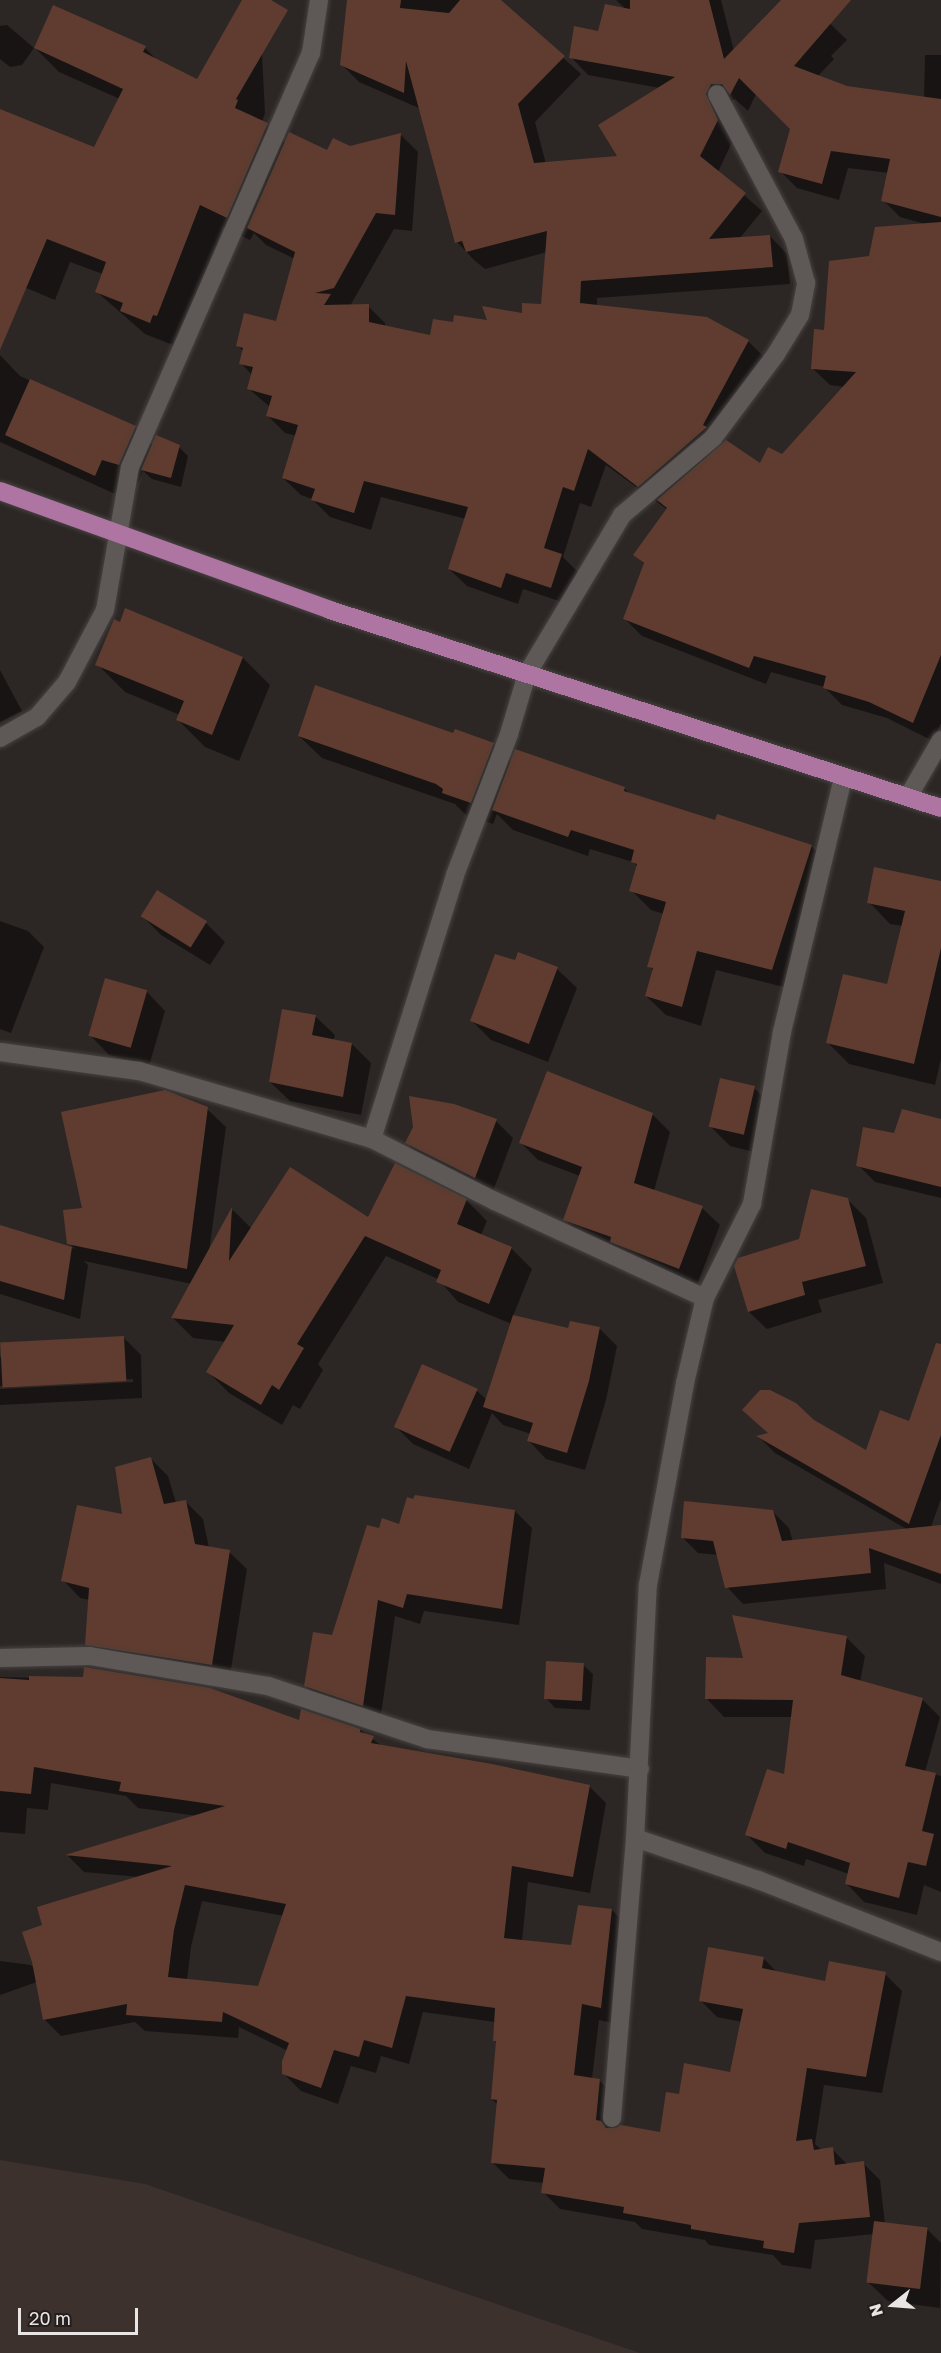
<!DOCTYPE html>
<html>
<head>
<meta charset="utf-8">
<style>
	body { margin:0 }
	#map { position:relative; width:941px; height:2353px; overflow:hidden; background:#2c2725; font-family:"Golos Text",sans-serif }
	div>[style] { position:absolute }
	.built>* { inset:0; background:#3c312d }
	.shadow>* { inset:0; background:#0007 }
	.building>* { inset:0; background:#5f3c2f; transform-origin:0 0 }
	.roads { filter:drop-shadow(0 0 2px #484342) drop-shadow(0 0 2px #484342) }
	.minor>* { height:18px; margin:-9px; padding:0 9px; transform-origin:9px; border-radius:9px; background:#5e5957 }
	.major>* { height:18px; margin:-9px; padding:0 9px; transform-origin:9px; border-radius:9px; background:#ae75a2 }
	span { translate:-50% -50%; white-space:nowrap; text-align:center; line-height:1.15; -webkit-text-stroke:4.5px #231e1c; paint-order:stroke }
	.north { position:absolute; left:863px; top:2275px; width:60px; height:60px; -webkit-text-stroke:4px #231e1c; paint-order:stroke; rotate:253deg; font-size:16px; font-weight:700; line-height:24px; text-align:center; color:#e8e5e4 }
	.north::after { content:''; display:block; margin:auto; width:21px; height:27px; background:#e8e5e4; clip-path:polygon(50% 0,100% 100%,50% 72%,0 100%) }
	.scale { position:absolute; left:18px; top:2308px; width:120px; height:27px; box-sizing:border-box; border:3px solid #e8e5e4; border-top:0; padding-left:8px; font-size:18px; line-height:21px; white-space:nowrap; color:#e8e5e4; -webkit-text-stroke:4px #231e1c; paint-order:stroke }
</style>
</head>
<body>
<div id="map">
	<div class="built">
		<div style="clip-path:polygon(0 2160px,145px 2184px,640px 2353px,0 2353px)"></div>
	</div>
	<div class="shadow">
		<div style="clip-path:polygon(evenodd,348px 0,499px 0,581px 74px,535px 122px,546px 164px,619px 158px,660px 88px,588px 75px,571px 57px,675px 45px,633px 16px,616px 0,721px 0,734px 51px,783px 0,806px 0,847px 40px,831px 56px,834px 59px,817px 77px,847px 87px,924px 98px,925px 55px,941px 55px,941px 723px,933px 741px,887px 718px,842px 705px,824px 687px,771px 672px,766px 684px,642px 636px,625px 619px,645px 565px,635px 555px,668px 510px,606px 465px,591px 507px,580px 503px,563px 557px,579px 573px,568px 604px,523px 589px,518px 604px,467px 586px,449px 569px,466px 519px,381px 497px,371px 530px,330px 517px,312px 499px,301px 495px,283px 478px,297px 436px,285px 433px,268px 416px,270px 407px,248px 388px,252px 375px,241px 363px,244px 352px,237px 345px,277px 323px,295px 259px,266px 245px,254px 233px,250px 240px,223px 227px,181px 339px,176px 337px,173px 345px,145px 334px,97px 292px,103px 274px,70px 262px,55px 300px,0 277px,0 111px,95px 148px,120px 99px,59px 72px,35px 48px,145px 48px,158px 61px,197px 81px,261px 33px,265px 113px,262px 122px,286px 143px,328px 152px,401px 135px,418px 152px,412px 231px,394px 229px,350px 306px,368px 306px,385px 323px,385px 327px,431px 337px,454px 324px,489px 322px,523px 315px,542px 305px,547px 252px,485px 269px,474px 260px,457px 242px,421px 109px,359px 82px,341px 64px,348px 0,756px 94px,791px 129px,780px 171px,797px 188px,839px 200px,848px 168px,889px 173px,883px 200px,900px 217px,925px 224px,870px 257px,825px 332px,812px 368px,830px 385px,845px 387px,782px 456px,761px 466px,720px 443px,766px 359px,748px 341px,707px 318px,597px 306px,597px 298px,790px 284px,787px 254px,770px 236px,740px 238px,762px 211px,718px 172px,734px 138px,725px 105px,735px 99px,748px 111px,756px 94px)"></div>
		<div style="clip-path:polygon(7px 25px,34px 48px,22px 65px,10px 67px,0 59px,0 26px)"></div>
		<div style="clip-path:polygon(0 355px,20px 376px,135px 427px,153px 446px,179px 447px,188px 456px,181px 487px,152px 479px,143px 471px,138px 483px,121px 478px,115px 494px,0 442px)"></div>
		<div style="clip-path:polygon(243px 658px,270px 685px,239px 761px,205px 747px,178px 720px,180px 715px,125px 692px,97px 664px)"></div>
		<div style="clip-path:polygon(0 670px,22px 711px,0 722px)"></div>
		<div style="clip-path:polygon(454px 735px,493px 744px,512px 763px,624px 788px,631px 795px,716px 822px,811px 846px,831px 866px,792px 989px,716px 970px,701px 1026px,666px 1015px,646px 996px,654px 971px,649px 966px,664px 914px,651px 910px,631px 890px,638px 867px,633px 862px,590px 849px,588px 856px,513px 830px,497px 814px,493px 824px,466px 815px,455px 804px,322px 758px,299px 736px)"></div>
		<div style="clip-path:polygon(941px 882px,941px 1059px,935px 1085px,849px 1064px,828px 1043px,888px 986px,903px 926px,890px 924px,869px 902px)"></div>
		<div style="clip-path:polygon(157px 892px,206px 923px,225px 942px,210px 965px,161px 935px,142px 916px)"></div>
		<div style="clip-path:polygon(0 921px,28px 931px,44px 947px,11px 1033px,0 1029px)"></div>
		<div style="clip-path:polygon(519px 954px,557px 969px,577px 988px,548px 1062px,491px 1040px,472px 1021px,516px 962px)"></div>
		<div style="clip-path:polygon(146px 991px,165px 1011px,149px 1066px,109px 1055px,90px 1035px)"></div>
		<div style="clip-path:polygon(315px 1016px,335px 1035px,333px 1041px,352px 1044px,371px 1063px,361px 1115px,290px 1101px,270px 1082px)"></div>
		<div style="clip-path:polygon(754px 1088px,773px 1107px,762px 1154px,730px 1146px,711px 1127px)"></div>
		<div style="clip-path:polygon(207px 1109px,226px 1127px,209px 1252px,233px 1210px,252px 1229px,369px 1220px,466px 1200px,487px 1221px,481px 1235px,511px 1248px,532px 1269px,513px 1316px,570px 1329px,599px 1328px,617px 1346px,606px 1400px,585px 1470px,546px 1459px,529px 1441px,531px 1434px,503px 1425px,492px 1413px,469px 1469px,413px 1444px,396px 1427px,477px 1391px,487px 1400px,512px 1324px,458px 1302px,438px 1279px,386px 1256px,318px 1364px,323px 1370px,300px 1409px,293px 1405px,282px 1425px,229px 1393px,208px 1372px,226px 1342px,193px 1338px,173px 1318px,192px 1284px,84px 1261px,88px 1265px,80px 1319px,0 1294px,0 1226px,75px 1249px,69px 1243px,84px 1209px)"></div>
		<div style="clip-path:polygon(652px 1114px,670px 1132px,654px 1191px,702px 1208px,720px 1225px,697px 1285px,583px 1238px,565px 1220px,580px 1176px,538px 1160px,520px 1142px)"></div>
		<div style="clip-path:polygon(496px 1121px,513px 1138px,492px 1194px,424px 1160px,407px 1143px)"></div>
		<div style="clip-path:polygon(941px 1121px,941px 1198px,875px 1182px,858px 1165px,895px 1135px)"></div>
		<div style="clip-path:polygon(848px 1200px,866px 1218px,883px 1283px,818px 1300px,822px 1312px,767px 1329px,749px 1312px,800px 1240px)"></div>
		<div style="clip-path:polygon(123px 1337px,141px 1355px,142px 1398px,0 1405px,0 1389px,133px 1382px,133px 1379px,0 1386px,0 1357px,73px 1339px)"></div>
		<div style="clip-path:polygon(941px 1350px,941px 1499px,931px 1527px,941px 1526px,941px 1584px,884px 1563px,886px 1589px,743px 1604px,727px 1587px,719px 1555px,698px 1553px,682px 1537px,773px 1512px,789px 1528px,793px 1542px,908px 1530px,775px 1453px,759px 1437px,813px 1421px,867px 1452px,910px 1423px)"></div>
		<div style="clip-path:polygon(151px 1459px,168px 1476px,176px 1503px,185px 1501px,203px 1519px,209px 1548px,229px 1552px,247px 1569px,229px 1682px,104px 1662px,87px 1644px,90px 1600px,80px 1598px,63px 1580px,124px 1516px)"></div>
		<div style="clip-path:polygon(515px 1511px,532px 1528px,519px 1625px,424px 1611px,420px 1624px,395px 1616px,380px 1722px,323px 1703px,306px 1686px,333px 1637px,380px 1530px)"></div>
		<div style="clip-path:polygon(847px 1638px,865px 1656px,860px 1682px,922px 1699px,940px 1717px,925px 1772px,941px 1776px,941px 1892px,924px 1885px,917px 1915px,864px 1902px,847px 1884px,849px 1874px,806px 1859px,804px 1866px,765px 1853px,747px 1835px,785px 1776px,792px 1717px,724px 1717px,707px 1699px,745px 1659px)"></div>
		<div style="clip-path:polygon(583px 1665px,593px 1674px,590px 1710px,555px 1708px,546px 1698px)"></div>
		<div style="clip-path:polygon(evenodd,0 1677px,84px 1679px,300px 1722px,360px 1730px,382px 1746px,589px 1786px,606px 1803px,590px 1893px,528px 1882px,522px 1941px,572px 1947px,612px 1910px,629px 1927px,617px 2024px,599px 2020px,592px 2079px,599px 2080px,616px 2097px,613px 2130px,661px 2134px,680px 2096px,731px 2074px,742px 2022px,717px 2017px,700px 2000px,763px 1958px,778px 1973px,826px 1983px,885px 1974px,902px 1991px,882px 2093px,824px 2085px,815px 2144px,822px 2150px,832px 2149px,848px 2165px,863px 2163px,880px 2180px,885px 2224px,927px 2229px,941px 2243px,940px 2308px,888px 2301px,868px 2282px,874px 2234px,815px 2240px,811px 2269px,782px 2265px,773px 2255px,709px 2245px,705px 2240px,642px 2229px,635px 2222px,560px 2209px,543px 2192px,544px 2183px,509px 2179px,492px 2162px,498px 2105px,492px 2099px,497px 2043px,494px 2040px,495px 2022px,423px 2012px,409px 2064px,381px 2056px,376px 2073px,351px 2066px,338px 2104px,301px 2091px,284px 2074px,288px 2051px,239px 2027px,238px 2038px,145px 2031px,135px 2022px,61px 2036px,44px 2019px,37px 1982px,0 1995px,0 1961px,31px 1965px,34px 1968px,44px 1926px,139px 1877px,84px 1872px,68px 1856px,198px 1816px,138px 1808px,126px 1796px,51px 1783px,48px 1810px,27px 1808px,25px 1834px,0 1832px,0 1677px,202px 1901px,284px 1916px,259px 1988px,187px 1980px,191px 1947px,202px 1901px)"></div>
	</div>
	<div class="building">
		<div style="clip-path:polygon(242px 0,271px 0,288px 10px,236px 99px,238px 100px,235px 108px,268px 123px,227px 218px,200px 205px,157px 316px,153px 315px,150px 323px,120px 311px,123px 303px,95px 292px,106px 262px,47px 239px,0 350px,0 109px,94px 147px,123px 89px,34px 48px,53px 5px,146px 46px,143px 52px,197px 79px)"></div>
		<div style="clip-path:polygon(347px 0,401px 0,400px 8px,449px 13px,460px 0,501px 0,565px 56px,518px 104px,534px 163px,617px 156px,598px 125px,675px 77px,569px 58px,574px 26px,598px 31px,605px 4px,630px 9px,630px 0,709px 0,724px 59px,781px 0,851px 0,794px 66px,847px 86px,941px 99px,941px 217px,881px 201px,890px 159px,831px 151px,822px 184px,778px 172px,790px 129px,739px 78px,730px 95px,722px 84px,711px 84px,706px 94px,718px 120px,700px 156px,746px 193px,709px 239px,770px 235px,773px 267px,581px 281px,580px 303px,707px 317px,749px 340px,703px 425px,707px 427px,638px 487px,588px 449px,574px 491px,563px 487px,544px 548px,562px 554px,551px 588px,506px 573px,501px 588px,448px 569px,468px 507px,364px 481px,354px 513px,311px 500px,315px 489px,282px 478px,298px 425px,266px 416px,272px 396px,247px 389px,253px 367px,239px 364px,243px 348px,236px 346px,244px 313px,276px 321px,295px 252px,247px 228px,289px 132px,327px 150px,333px 138px,350px 146px,401px 133px,395px 215px,376px 213px,334px 288px,315px 293px,331px 294px,324px 305px,369px 304px,369px 322px,430px 335px,433px 319px,453px 322px,454px 315px,487px 320px,482px 306px,522px 313px,522px 303px,541px 304px,547px 231px,466px 252px,462px 241px,455px 243px,406px 61px,404px 93px,340px 65px)"></div>
		<div style="clip-path:polygon(941px 222px,941px 655px,913px 723px,869px 702px,823px 688px,826px 676px,754px 656px,749px 668px,623px 619px,644px 563px,633px 555px,667px 508px,657px 500px,726px 440px,760px 463px,768px 447px,782px 454px,856px 372px,811px 369px,814px 329px,824px 330px,829px 261px,869px 256px,875px 227px)"></div>
		<div style="clip-path:polygon(30px 379px,136px 426px,119px 465px,102px 460px,95px 476px,5px 435px)"></div>
		<div style="clip-path:polygon(156px 435px,180px 445px,171px 478px,141px 470px)"></div>
		<div style="clip-path:polygon(125px 608px,243px 657px,212px 735px,176px 720px,184px 701px,95px 665px,114px 619px,120px 622px)"></div>
		<div style="clip-path:polygon(315px 685px,453px 733px,455px 729px,494px 743px,471px 803px,442px 793px,443px 789px,436px 784px,298px 736px)"></div>
		<div style="clip-path:polygon(515px 749px,625px 787px,624px 791px,715px 820px,717px 814px,812px 845px,772px 970px,697px 951px,682px 1007px,645px 996px,653px 968px,647px 967px,666px 902px,629px 891px,637px 864px,631px 862px,634px 850px,571px 830px,568px 837px,492px 810px)"></div>
		<div style="clip-path:polygon(874px 867px,941px 881px,941px 948px,914px 1064px,826px 1043px,843px 974px,887px 984px,905px 911px,867px 903px)"></div>
		<div style="left:157px;top:890px;width:59px;height:31px;rotate:32deg"></div>
		<div style="clip-path:polygon(518px 952px,558px 967px,529px 1044px,470px 1021px,495px 954px,515px 960px)"></div>
		<div style="left:105px;top:978px;width:44px;height:60px;rotate:16deg"></div>
		<div style="clip-path:polygon(282px 1009px,316px 1015px,312px 1035px,352px 1043px,343px 1097px,269px 1082px)"></div>
		<div style="clip-path:polygon(547px 1071px,653px 1113px,634px 1183px,703px 1206px,679px 1269px,610px 1242px,611px 1237px,563px 1220px,582px 1167px,519px 1143px)"></div>
		<div style="left:720px;top:1078px;width:36px;height:50px;rotate:13deg"></div>
		<div style="clip-path:polygon(165px 1090px,208px 1107px,187px 1269px,67px 1244px,63px 1210px,82px 1208px,61px 1112px)"></div>
		<div style="clip-path:polygon(409px 1096px,454px 1104px,497px 1119px,475px 1178px,405px 1143px,413px 1127px)"></div>
		<div style="clip-path:polygon(902px 1109px,941px 1119px,941px 1187px,856px 1166px,863px 1127px,894px 1133px)"></div>
		<div style="clip-path:polygon(395px 1163px,467px 1199px,457px 1224px,512px 1247px,489px 1304px,436px 1282px,441px 1270px,365px 1236px,297px 1344px,304px 1348px,279px 1390px,272px 1385px,261px 1405px,206px 1372px,234px 1325px,171px 1318px,232px 1207px,229px 1261px,290px 1167px,368px 1217px)"></div>
		<div style="clip-path:polygon(811px 1189px,848px 1198px,866px 1266px,802px 1282px,805px 1295px,748px 1312px,734px 1266px,738px 1258px,799px 1239px)"></div>
		<div style="clip-path:polygon(0 1225px,72px 1247px,64px 1300px,0 1281px)"></div>
		<div style="clip-path:polygon(513px 1315px,568px 1328px,570px 1321px,600px 1327px,589px 1381px,567px 1453px,527px 1441px,533px 1423px,483px 1407px)"></div>
		<div style="left:124px;top:1336px;width:45px;height:124px;rotate:87deg"></div>
		<div style="clip-path:polygon(936px 1343px,941px 1344px,941px 1435px,909px 1524px,756px 1436px,768px 1433px,742px 1410px,760px 1390px,770px 1390px,796px 1403px,814px 1420px,866px 1450px,880px 1410px,909px 1421px)"></div>
		<div style="left:422px;top:1364px;width:61px;height:69px;rotate:24deg"></div>
		<div style="clip-path:polygon(151px 1457px,164px 1504px,186px 1500px,195px 1544px,230px 1550px,212px 1665px,85px 1645px,89px 1588px,61px 1581px,77px 1505px,122px 1514px,115px 1467px)"></div>
		<div style="clip-path:polygon(415px 1495px,515px 1510px,502px 1609px,407px 1594px,403px 1608px,378px 1600px,363px 1706px,304px 1686px,313px 1632px,332px 1635px,367px 1525px,379px 1528px,382px 1518px,399px 1524px,407px 1497px,413px 1499px)"></div>
		<div style="clip-path:polygon(684px 1501px,773px 1510px,782px 1541px,941px 1525px,941px 1574px,869px 1548px,871px 1573px,725px 1588px,713px 1541px,681px 1538px)"></div>
		<div style="clip-path:polygon(732px 1615px,847px 1636px,841px 1675px,923px 1698px,905px 1766px,936px 1773px,922px 1831px,934px 1834px,926px 1866px,908px 1862px,899px 1898px,845px 1884px,850px 1863px,788px 1842px,786px 1849px,745px 1835px,767px 1769px,784px 1774px,793px 1700px,705px 1699px,706px 1657px,743px 1658px)"></div>
		<div style="left:546px;top:1661px;width:38px;height:38px;rotate:3deg"></div>
		<div style="clip-path:polygon(evenodd,84px 1667px,210px 1688px,299px 1720px,301px 1709px,360px 1729px,360px 1732px,374px 1736px,371px 1743px,492px 1764px,590px 1785px,573px 1877px,512px 1866px,504px 1938px,571px 1945px,578px 1905px,612px 1909px,601px 2008px,582px 2004px,574px 2075px,600px 2079px,596px 2120px,601px 2121px,606px 2128px,616px 2128px,621px 2125px,660px 2132px,666px 2092px,679px 2094px,684px 2063px,730px 2072px,743px 2009px,699px 2001px,708px 1947px,764px 1957px,762px 1968px,825px 1981px,829px 1961px,886px 1972px,866px 2077px,807px 2068px,796px 2141px,812px 2139px,814px 2150px,833px 2147px,835px 2165px,864px 2161px,870px 2217px,799px 2223px,794px 2253px,763px 2248px,764px 2241px,691px 2229px,691px 2225px,623px 2213px,624px 2207px,541px 2193px,545px 2168px,491px 2163px,497px 2100px,491px 2099px,496px 2041px,493px 2041px,495px 2008px,406px 1996px,392px 2048px,364px 2040px,359px 2057px,334px 2050px,321px 2088px,282px 2074px,282px 2061px,289px 2043px,223px 2012px,222px 2022px,126px 2015px,127px 2004px,43px 2020px,32px 1962px,22px 1932px,42px 1925px,37px 1907px,172px 1866px,65px 1855px,225px 1806px,119px 1791px,121px 1782px,34px 1767px,31px 1794px,0 1791px,0 1678px,29px 1680px,29px 1676px,83px 1677px,84px 1667px,185px 1885px,286px 1904px,258px 1986px,168px 1977px,174px 1930px,185px 1885px)"></div>
		<div style="left:874px;top:2221px;width:54px;height:62px;rotate:7deg"></div>
	</div>
	<div class="roads">
		<div class="minor">
			<div style="left:0;top:738px;width:43px;rotate:-29.6deg"></div>
			<div style="left:37px;top:717px;width:46px;rotate:-49.4deg"></div>
			<div style="left:67px;top:682px;width:81px;rotate:-62.2deg"></div>
			<div style="left:105px;top:610px;width:145px;rotate:-80.1deg"></div>
			<div style="left:130px;top:467px;width:452px;rotate:-66.4deg"></div>
			<div style="left:311px;top:53px;width:54px;rotate:-81.4deg"></div>
			<div style="left:908px;top:797px;width:66px;rotate:-59.9deg"></div>
			<div style="left:0;top:1052px;width:140px;rotate:7.8deg"></div>
			<div style="left:139px;top:1071px;width:243px;rotate:16.3deg"></div>
			<div style="left:372px;top:1139px;width:138px;rotate:26.8deg"></div>
			<div style="left:495px;top:1201px;width:231px;rotate:24.8deg"></div>
			<div style="left:372px;top:1139px;width:277px;rotate:-72.5deg"></div>
			<div style="left:455px;top:875px;width:151px;rotate:-69deg"></div>
			<div style="left:509px;top:734px;width:63px;rotate:-73.3deg"></div>
			<div style="left:527px;top:674px;width:185px;rotate:-59.1deg"></div>
			<div style="left:622px;top:515px;width:119px;rotate:-40.2deg"></div>
			<div style="left:713px;top:438px;width:105px;rotate:-53.1deg"></div>
			<div style="left:776px;top:354px;width:46px;rotate:-58.4deg"></div>
			<div style="left:800px;top:315px;width:33px;rotate:-79deg"></div>
			<div style="left:806px;top:283px;width:46px;rotate:-105.3deg"></div>
			<div style="left:794px;top:239px;width:164px;rotate:-118deg"></div>
			<div style="left:0;top:1658px;width:90px;rotate:-1.3deg"></div>
			<div style="left:90px;top:1656px;width:181px;rotate:9.6deg"></div>
			<div style="left:268px;top:1686px;width:168px;rotate:18.4deg"></div>
			<div style="left:427px;top:1739px;width:215px;rotate:8deg"></div>
			<div style="left:635px;top:1838px;width:130px;rotate:18.9deg"></div>
			<div style="left:758px;top:1880px;width:197px;rotate:21.5deg"></div>
			<div style="left:612px;top:2118px;width:281px;rotate:-85.3deg"></div>
			<div style="left:635px;top:1838px;width:253px;rotate:-87.1deg"></div>
			<div style="left:648px;top:1585px;width:205px;rotate:-79.6deg"></div>
			<div style="left:685px;top:1383px;width:87px;rotate:-76.8deg"></div>
			<div style="left:705px;top:1298px;width:105px;rotate:-63.4deg"></div>
			<div style="left:752px;top:1204px;width:175px;rotate:-80.1deg"></div>
			<div style="left:782px;top:1032px;width:262px;rotate:-76.5deg"></div>
		</div>
		<div class="major">
			<div style="left:0;top:491px;width:351px;rotate:19.8deg"></div>
			<div style="left:330px;top:610px;width:642px;rotate:17.96deg"></div>
		</div>
	</div>
	<div class="north">N</div>
	<div class="scale">20 m</div>
</div>
</body>
</html>
